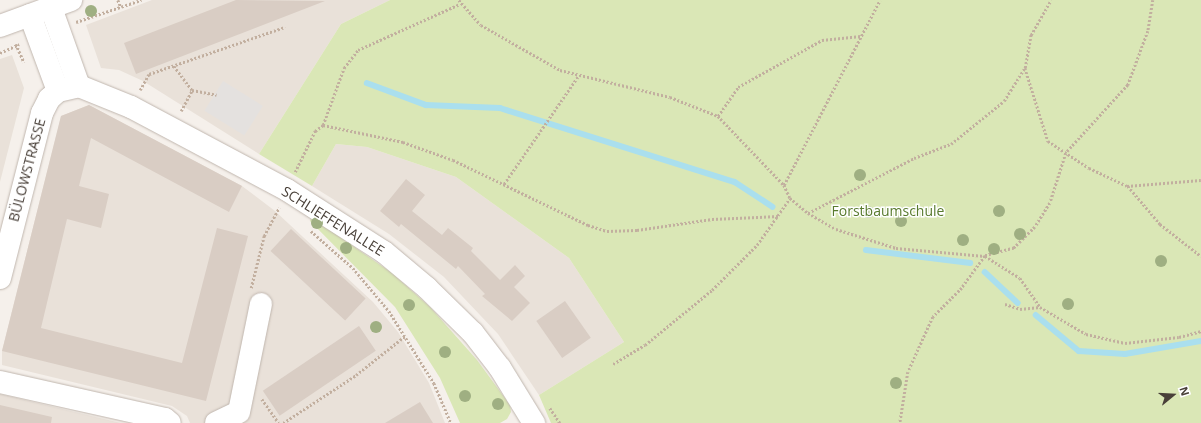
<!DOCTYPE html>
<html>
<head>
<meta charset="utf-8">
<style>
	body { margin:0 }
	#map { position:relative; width:1201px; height:423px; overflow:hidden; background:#f5f0eb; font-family:"Open Sans",sans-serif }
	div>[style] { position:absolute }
	.residential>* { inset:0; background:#e9e1d9 }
	.green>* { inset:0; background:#dae7b6 }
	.parking>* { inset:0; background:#e4e1df; transform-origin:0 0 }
	.stream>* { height:5.5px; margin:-2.75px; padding:0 2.75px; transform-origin:2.75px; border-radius:2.75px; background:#aadfee }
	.building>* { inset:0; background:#d9cdc4; transform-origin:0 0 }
	.path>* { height:2.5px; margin-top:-1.25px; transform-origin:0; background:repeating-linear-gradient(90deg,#c2af9f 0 2px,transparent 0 4px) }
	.roads { filter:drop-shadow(0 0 1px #c0b6ae) drop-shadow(0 0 1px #c0b6ae) }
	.minor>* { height:22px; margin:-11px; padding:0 11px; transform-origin:11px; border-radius:11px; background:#fff }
	.trees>* { width:12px; height:12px; margin:-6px; border-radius:50%; background:#9faf82 }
	span { translate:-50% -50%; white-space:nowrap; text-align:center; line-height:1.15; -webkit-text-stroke:3px #fff; paint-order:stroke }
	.street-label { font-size:14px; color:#494039 }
	.park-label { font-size:14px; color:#587a2d }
	.north { position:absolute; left:1153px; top:375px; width:40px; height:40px; -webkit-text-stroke:3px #fff; paint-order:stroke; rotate:72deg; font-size:11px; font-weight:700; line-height:16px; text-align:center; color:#494039 }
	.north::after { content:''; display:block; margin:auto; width:14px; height:18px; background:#494039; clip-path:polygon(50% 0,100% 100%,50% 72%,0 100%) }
</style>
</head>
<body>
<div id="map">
	<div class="residential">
		<div style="clip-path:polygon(152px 0,390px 0,341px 24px,259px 154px,143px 81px,119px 70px,101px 68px,86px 25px)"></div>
		<div style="clip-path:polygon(12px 55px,24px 88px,0 182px,0 59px)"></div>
		<div style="clip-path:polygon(89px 105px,242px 186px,275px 211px,373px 302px,398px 332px,429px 383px,445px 423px,190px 423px,187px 416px,172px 406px,2px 365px,2px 351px,61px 116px)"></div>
		<div style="clip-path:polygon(336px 144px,367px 147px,456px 177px,569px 258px,624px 342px,539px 395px,498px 334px,444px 277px,389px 234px,312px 186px)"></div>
		<div style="clip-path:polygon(0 394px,121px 423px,0 423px)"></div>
	</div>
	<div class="green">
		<div style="clip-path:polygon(390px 0,1201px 0,1201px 423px,551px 423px,539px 395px,624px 342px,569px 258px,456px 177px,367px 147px,336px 144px,312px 186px,259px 154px,341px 24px)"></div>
		<div style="clip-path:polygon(311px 217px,392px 273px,430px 307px,477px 360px,510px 405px,511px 412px,507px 419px,500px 423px,460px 423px,440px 378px,395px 307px,310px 221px)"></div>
	</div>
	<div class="parking">
		<div style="left:223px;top:81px;width:47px;height:35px;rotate:32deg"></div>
	</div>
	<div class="stream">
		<div style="left:367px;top:83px;width:63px;rotate:20.4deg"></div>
		<div style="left:426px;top:105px;width:74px;rotate:2.3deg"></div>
		<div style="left:500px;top:108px;width:246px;rotate:17.5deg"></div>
		<div style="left:735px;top:182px;width:45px;rotate:33.3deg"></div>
		<div style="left:866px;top:250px;width:105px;rotate:7.1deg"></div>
		<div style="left:985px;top:272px;width:45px;rotate:43.2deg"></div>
		<div style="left:1036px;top:315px;width:56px;rotate:39.9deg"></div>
		<div style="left:1079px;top:351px;width:46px;rotate:3.7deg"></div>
		<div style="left:1125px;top:354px;width:77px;rotate:-9.7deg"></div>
	</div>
	<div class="building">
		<div style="clip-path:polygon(236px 0,325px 1px,136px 74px,124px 43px)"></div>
		<div style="clip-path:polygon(89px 105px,242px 186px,229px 212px,91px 138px,79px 186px,109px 194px,101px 228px,67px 219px,41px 328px,182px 363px,217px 228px,248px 236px,206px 401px,2px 351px,61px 116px)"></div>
		<div style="clip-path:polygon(406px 179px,425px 195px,412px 211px,442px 235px,448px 228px,473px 248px,471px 251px,500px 280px,515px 265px,525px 276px,514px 287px,530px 303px,512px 321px,482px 296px,485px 294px,458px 266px,456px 269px,401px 224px,399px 227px,380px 211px)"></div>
		<div style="left:291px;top:229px;width:102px;height:30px;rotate:43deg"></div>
		<div style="left:565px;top:301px;width:45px;height:35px;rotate:55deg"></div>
		<div style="left:359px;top:326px;width:30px;height:116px;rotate:56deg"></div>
		<div style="clip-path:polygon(420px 402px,433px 423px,385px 423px)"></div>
		<div style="clip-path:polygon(0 405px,52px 417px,51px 423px,0 423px)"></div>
	</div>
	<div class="path">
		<div style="left:118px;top:0;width:8px;rotate:67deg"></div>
		<div style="left:459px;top:0;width:33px;rotate:49deg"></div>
		<div style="left:481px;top:25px;width:91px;rotate:29.7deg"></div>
		<div style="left:560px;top:70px;width:113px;rotate:13.8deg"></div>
		<div style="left:670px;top:97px;width:52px;rotate:21.6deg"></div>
		<div style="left:718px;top:116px;width:95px;rotate:46.3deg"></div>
		<div style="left:784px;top:185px;width:14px;rotate:65deg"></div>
		<div style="left:790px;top:198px;width:23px;rotate:40deg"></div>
		<div style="left:808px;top:213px;width:32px;rotate:30deg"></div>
		<div style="left:836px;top:229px;width:63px;rotate:17.6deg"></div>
		<div style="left:896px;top:248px;width:89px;rotate:5.1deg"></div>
		<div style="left:985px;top:256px;width:39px;rotate:126deg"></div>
		<div style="left:962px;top:288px;width:41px;rotate:135deg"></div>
		<div style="left:933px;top:317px;width:60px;rotate:114.4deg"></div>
		<div style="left:908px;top:372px;width:52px;rotate:98.9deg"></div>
		<div style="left:1153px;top:0;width:31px;rotate:99deg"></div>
		<div style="left:1148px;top:31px;width:58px;rotate:110.3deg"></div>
		<div style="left:1128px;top:85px;width:92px;rotate:132.4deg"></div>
		<div style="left:1066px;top:153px;width:52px;rotate:107.7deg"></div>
		<div style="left:1050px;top:203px;width:28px;rotate:122deg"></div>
		<div style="left:1035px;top:227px;width:30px;rotate:135deg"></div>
		<div style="left:1014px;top:248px;width:30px;rotate:165deg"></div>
		<div style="left:985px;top:256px;width:41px;rotate:32.2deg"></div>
		<div style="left:1020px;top:278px;width:35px;rotate:55deg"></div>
		<div style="left:1040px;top:307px;width:53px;rotate:30.4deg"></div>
		<div style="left:1086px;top:334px;width:40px;rotate:13deg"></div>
		<div style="left:1125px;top:343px;width:54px;rotate:-6.3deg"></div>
		<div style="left:1179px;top:337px;width:23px;rotate:-15deg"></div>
		<div style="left:76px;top:22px;width:69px;rotate:-18.7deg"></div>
		<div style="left:16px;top:44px;width:20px;rotate:66deg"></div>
		<div style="left:0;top:53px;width:21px;rotate:-25deg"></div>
		<div style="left:174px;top:66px;width:30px;rotate:53deg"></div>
		<div style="left:1025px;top:68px;width:77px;rotate:72.5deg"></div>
		<div style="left:1048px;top:141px;width:49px;rotate:33.4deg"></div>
		<div style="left:1089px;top:168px;width:42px;rotate:25.3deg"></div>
		<div style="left:1127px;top:186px;width:74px;rotate:-4.6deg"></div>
		<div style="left:140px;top:90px;width:18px;rotate:-61deg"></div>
		<div style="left:149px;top:74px;width:144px;rotate:-19.1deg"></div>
		<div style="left:181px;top:111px;width:24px;rotate:-62deg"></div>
		<div style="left:192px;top:90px;width:25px;rotate:11deg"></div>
		<div style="left:718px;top:116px;width:35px;rotate:-55deg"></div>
		<div style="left:738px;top:87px;width:96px;rotate:-29.2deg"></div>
		<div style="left:822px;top:40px;width:39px;rotate:-6deg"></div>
		<div style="left:323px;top:125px;width:61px;rotate:-69.8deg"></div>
		<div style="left:344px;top:68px;width:23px;rotate:-52deg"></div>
		<div style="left:358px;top:50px;width:112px;rotate:-24.3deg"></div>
		<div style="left:295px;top:172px;width:46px;rotate:-64deg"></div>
		<div style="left:315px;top:131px;width:10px;rotate:-37deg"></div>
		<div style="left:323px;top:125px;width:82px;rotate:12deg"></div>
		<div style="left:403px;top:142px;width:53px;rotate:19.8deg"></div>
		<div style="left:453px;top:160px;width:150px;rotate:25.7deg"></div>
		<div style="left:588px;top:225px;width:20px;rotate:18deg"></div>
		<div style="left:607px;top:231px;width:30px;rotate:-2deg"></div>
		<div style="left:637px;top:230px;width:76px;rotate:-8.3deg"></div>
		<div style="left:712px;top:219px;width:67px;rotate:-2.6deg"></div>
		<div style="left:504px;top:184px;width:132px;rotate:-55.5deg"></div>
		<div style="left:784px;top:185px;width:208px;rotate:-62.6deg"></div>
		<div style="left:1128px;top:186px;width:50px;rotate:49.9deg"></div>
		<div style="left:1160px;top:224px;width:52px;rotate:38deg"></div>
		<div style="left:808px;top:213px;width:119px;rotate:-27.4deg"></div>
		<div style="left:914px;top:158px;width:40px;rotate:-21deg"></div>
		<div style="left:951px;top:144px;width:68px;rotate:-39.1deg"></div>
		<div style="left:1004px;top:101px;width:39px;rotate:-58deg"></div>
		<div style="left:1025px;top:68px;width:34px;rotate:-80deg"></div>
		<div style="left:1031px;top:35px;width:40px;rotate:-60.3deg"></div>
		<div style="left:311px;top:231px;width:56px;rotate:41.4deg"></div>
		<div style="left:353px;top:268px;width:56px;rotate:50.1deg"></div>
		<div style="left:389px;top:311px;width:85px;rotate:58deg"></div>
		<div style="left:434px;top:383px;width:43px;rotate:67deg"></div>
		<div style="left:251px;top:288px;width:54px;rotate:-76deg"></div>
		<div style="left:264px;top:236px;width:32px;rotate:-62deg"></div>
		<div style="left:1005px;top:304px;width:16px;rotate:18deg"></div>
		<div style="left:1020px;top:309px;width:20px;rotate:-6deg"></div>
		<div style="left:613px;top:364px;width:37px;rotate:-31deg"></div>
		<div style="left:645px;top:345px;width:87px;rotate:-39.4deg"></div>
		<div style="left:712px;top:290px;width:64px;rotate:-45deg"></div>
		<div style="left:757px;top:245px;width:57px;rotate:-54.9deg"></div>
		<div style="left:262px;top:399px;width:29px;rotate:55deg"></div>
		<div style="left:550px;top:408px;width:18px;rotate:56deg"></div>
		<div style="left:283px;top:423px;width:87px;rotate:-33.3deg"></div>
		<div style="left:356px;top:375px;width:63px;rotate:-38.5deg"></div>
	</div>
	<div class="roads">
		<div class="minor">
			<div style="left:51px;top:8px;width:83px;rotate:70.3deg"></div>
			<div style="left:30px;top:15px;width:81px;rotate:69.8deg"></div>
			<div style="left:0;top:26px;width:76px;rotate:-20.1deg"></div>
			<div style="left:0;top:278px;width:170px;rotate:-75.7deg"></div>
			<div style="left:42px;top:113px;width:16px;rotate:-63deg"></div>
			<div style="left:49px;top:99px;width:12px;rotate:-42deg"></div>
			<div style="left:58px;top:91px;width:22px;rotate:-13deg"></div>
			<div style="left:79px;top:86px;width:56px;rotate:22deg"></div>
			<div style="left:131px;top:107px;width:177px;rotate:28deg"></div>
			<div style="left:287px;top:190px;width:115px;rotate:32.6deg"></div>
			<div style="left:384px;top:252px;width:56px;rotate:39.9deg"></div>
			<div style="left:427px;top:288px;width:64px;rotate:44.4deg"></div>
			<div style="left:473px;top:333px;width:44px;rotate:52.4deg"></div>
			<div style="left:500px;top:368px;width:65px;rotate:58.3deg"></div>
			<div style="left:0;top:382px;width:169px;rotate:12.6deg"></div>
			<div style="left:165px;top:419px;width:6px;rotate:39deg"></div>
			<div style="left:216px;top:423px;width:25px;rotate:-26deg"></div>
			<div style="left:239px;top:412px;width:110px;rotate:-78.5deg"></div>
		</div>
	</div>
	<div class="trees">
		<div style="left:91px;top:11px"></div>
		<div style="left:860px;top:175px"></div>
		<div style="left:999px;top:211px"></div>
		<div style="left:868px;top:212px"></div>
		<div style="left:901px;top:221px"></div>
		<div style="left:317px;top:223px"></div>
		<div style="left:1020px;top:234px"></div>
		<div style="left:963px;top:240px"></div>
		<div style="left:346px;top:248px"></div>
		<div style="left:994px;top:249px"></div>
		<div style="left:1161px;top:261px"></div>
		<div style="left:1068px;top:304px"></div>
		<div style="left:409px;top:305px"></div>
		<div style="left:376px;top:327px"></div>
		<div style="left:445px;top:352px"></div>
		<div style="left:896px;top:383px"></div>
		<div style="left:465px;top:396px"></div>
		<div style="left:498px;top:404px"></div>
	</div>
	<div class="street-label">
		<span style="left:27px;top:170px;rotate:-75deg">BÜLOWSTRASSE</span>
		<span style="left:333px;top:221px;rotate:32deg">SCHLIEFFENALLEE</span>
	</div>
	<div class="park-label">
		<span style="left:888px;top:211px">Forstbaumschule</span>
	</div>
	<div class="north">N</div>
</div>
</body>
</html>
